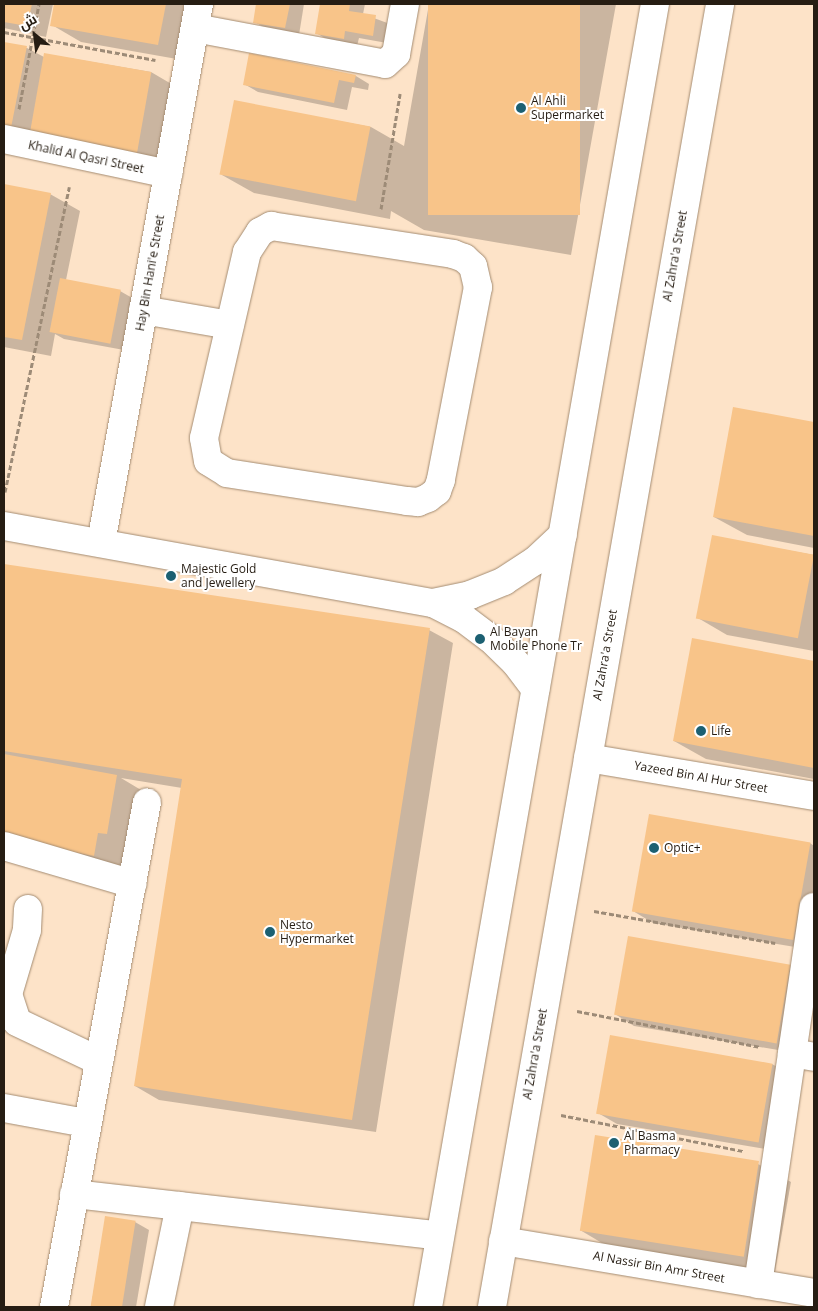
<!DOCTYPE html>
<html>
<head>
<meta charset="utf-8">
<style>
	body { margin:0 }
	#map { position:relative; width:818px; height:1311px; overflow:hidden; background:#fde3c8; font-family:"Open Sans",Cairo,sans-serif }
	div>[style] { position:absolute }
	.shadow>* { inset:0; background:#0003 }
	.building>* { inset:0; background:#f8c489; transform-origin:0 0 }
	.path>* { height:3px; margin-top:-1.5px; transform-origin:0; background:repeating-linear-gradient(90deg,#9d8b77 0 5px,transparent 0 7.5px) }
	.roads { filter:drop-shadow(0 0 1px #a48c72) drop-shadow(0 0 1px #a48c72) }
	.minor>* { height:28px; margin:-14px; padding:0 14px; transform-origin:14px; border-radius:14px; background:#fff }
	.major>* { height:28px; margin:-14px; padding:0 14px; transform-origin:14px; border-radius:14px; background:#fff }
	.dots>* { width:14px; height:14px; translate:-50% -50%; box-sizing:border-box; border:2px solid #fff; border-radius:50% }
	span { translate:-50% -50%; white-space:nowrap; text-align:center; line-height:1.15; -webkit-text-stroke:4px #fff; paint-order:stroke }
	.poi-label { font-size:12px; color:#261d13 }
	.left { translate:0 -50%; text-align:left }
	.street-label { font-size:12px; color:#261d13 }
	.frame { position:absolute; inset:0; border:5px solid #261d13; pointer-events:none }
	.north { position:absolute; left:10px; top:10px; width:50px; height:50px; -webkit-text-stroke:4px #fff; paint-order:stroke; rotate:331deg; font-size:14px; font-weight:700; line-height:20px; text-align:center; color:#261d13 }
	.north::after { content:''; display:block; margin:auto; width:18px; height:22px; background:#261d13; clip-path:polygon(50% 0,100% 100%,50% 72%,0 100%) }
</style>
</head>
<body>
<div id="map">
	<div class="shadow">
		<div style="clip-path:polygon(4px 4px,53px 4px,46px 37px,4px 28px)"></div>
		<div style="clip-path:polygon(56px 4px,198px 4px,188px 61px,81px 42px,52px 25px)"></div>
		<div style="clip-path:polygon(258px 4px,304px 4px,299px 35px,268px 30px,255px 22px)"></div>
		<div style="clip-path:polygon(321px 4px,365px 4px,363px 14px,390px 24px,387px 43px,359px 38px,357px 46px,330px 41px,316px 33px)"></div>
		<div style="clip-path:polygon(429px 4px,616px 4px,571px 255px,424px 230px,391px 211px,390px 219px,254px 193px,222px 175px,235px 102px,371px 127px,404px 146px)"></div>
		<div style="clip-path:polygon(4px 43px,27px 48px,44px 57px,45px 54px,151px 72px,180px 89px,166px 172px,4px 142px)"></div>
		<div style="clip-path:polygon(356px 76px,369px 84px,368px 90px,352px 87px,347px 110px,258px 92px,244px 84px)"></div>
		<div style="clip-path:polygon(4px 185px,50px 194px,80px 211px,66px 280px,120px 291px,134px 299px,124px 350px,64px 339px,55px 334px,51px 356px,4px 347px)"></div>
		<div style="clip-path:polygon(734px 409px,814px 423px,814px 548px,747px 535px,714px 517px)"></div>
		<div style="clip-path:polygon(713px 537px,814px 555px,814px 651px,727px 635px,698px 618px)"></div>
		<div style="clip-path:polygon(4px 565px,429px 630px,453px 643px,376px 1132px,159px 1100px,135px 1086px,182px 788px,121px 778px,146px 793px,123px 872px,4px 847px)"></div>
		<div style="clip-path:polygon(693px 640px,814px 662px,814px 779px,706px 759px,674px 741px)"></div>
		<div style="clip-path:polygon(810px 843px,814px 846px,813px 950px,653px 923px,633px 911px)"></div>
		<div style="clip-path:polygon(790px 965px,810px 976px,796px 1053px,634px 1026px,615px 1014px)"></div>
		<div style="clip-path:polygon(772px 1064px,791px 1075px,778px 1151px,617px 1124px,598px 1113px)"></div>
		<div style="clip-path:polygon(758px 1164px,791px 1182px,774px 1277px,612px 1249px,580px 1230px)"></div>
		<div style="clip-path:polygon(106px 1218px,135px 1222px,149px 1230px,136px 1307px,91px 1307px)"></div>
	</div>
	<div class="building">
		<div style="clip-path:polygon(4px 4px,32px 4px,27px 26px,4px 22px)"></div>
		<div style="clip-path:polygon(54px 4px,166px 4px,158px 45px,50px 26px)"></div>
		<div style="clip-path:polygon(256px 4px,290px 4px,285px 28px,253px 23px)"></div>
		<div style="clip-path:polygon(320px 4px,350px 4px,349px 11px,376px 15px,373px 36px,345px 31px,344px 39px,315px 34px)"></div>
		<div style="left:428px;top:4px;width:152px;height:211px"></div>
		<div style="clip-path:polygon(4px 42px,27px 46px,10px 133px,4px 132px)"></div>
		<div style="left:44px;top:53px;width:109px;height:86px;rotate:10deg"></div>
		<div style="clip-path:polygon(249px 53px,356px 75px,354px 83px,339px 80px,334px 103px,243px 85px)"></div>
		<div style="left:234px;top:100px;width:139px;height:76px;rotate:11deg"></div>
		<div style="clip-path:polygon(4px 184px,51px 193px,22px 340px,4px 337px)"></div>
		<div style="left:60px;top:278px;width:62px;height:55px;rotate:11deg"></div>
		<div style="clip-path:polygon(733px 407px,814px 422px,814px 536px,713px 517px)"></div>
		<div style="left:712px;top:535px;width:104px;height:85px;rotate:11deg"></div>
		<div style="clip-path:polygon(4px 564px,430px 628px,352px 1120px,134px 1086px,182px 779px,4px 751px)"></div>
		<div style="clip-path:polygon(692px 638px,814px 661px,814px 768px,673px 741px)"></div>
		<div style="clip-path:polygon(4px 754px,117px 775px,107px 834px,98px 833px,94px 856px,4px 840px)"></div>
		<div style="left:649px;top:814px;width:164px;height:99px;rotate:10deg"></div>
		<div style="left:628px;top:936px;width:165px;height:80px;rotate:10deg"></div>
		<div style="left:610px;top:1035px;width:165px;height:80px;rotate:10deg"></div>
		<div style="left:595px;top:1135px;width:166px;height:97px;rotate:9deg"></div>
		<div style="left:105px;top:1216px;width:31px;height:92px;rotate:9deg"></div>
	</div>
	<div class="path">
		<div style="left:4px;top:32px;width:154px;rotate:10.5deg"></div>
		<div style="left:19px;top:109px;width:107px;rotate:-79.2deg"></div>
		<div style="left:381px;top:209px;width:117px;rotate:-80.6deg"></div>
		<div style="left:5px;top:492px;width:312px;rotate:-78.1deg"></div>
		<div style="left:594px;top:911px;width:184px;rotate:10deg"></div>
		<div style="left:577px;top:1011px;width:187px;rotate:11.1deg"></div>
		<div style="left:561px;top:1115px;width:186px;rotate:11.2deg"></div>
	</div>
	<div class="roads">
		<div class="minor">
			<div style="left:195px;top:28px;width:193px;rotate:10.7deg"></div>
			<div style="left:385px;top:64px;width:15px;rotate:-42deg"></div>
			<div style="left:396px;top:54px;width:51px;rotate:-79.8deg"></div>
			<div style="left:4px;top:139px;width:168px;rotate:12deg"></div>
			<div style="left:271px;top:226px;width:184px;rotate:8.7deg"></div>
			<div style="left:453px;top:254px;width:12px;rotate:20deg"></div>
			<div style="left:464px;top:258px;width:12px;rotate:42deg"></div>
			<div style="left:473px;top:266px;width:22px;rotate:77deg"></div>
			<div style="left:478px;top:287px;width:197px;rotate:100.9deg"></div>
			<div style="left:441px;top:480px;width:12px;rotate:110deg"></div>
			<div style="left:437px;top:491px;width:11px;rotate:142deg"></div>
			<div style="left:428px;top:498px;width:11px;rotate:158deg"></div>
			<div style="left:418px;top:502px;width:11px;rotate:-175deg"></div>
			<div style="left:407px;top:501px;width:182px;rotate:-171.2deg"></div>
			<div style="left:227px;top:473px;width:22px;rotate:-148deg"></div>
			<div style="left:208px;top:461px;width:23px;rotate:-100deg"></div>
			<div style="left:204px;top:438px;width:191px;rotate:-77deg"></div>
			<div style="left:247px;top:252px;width:24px;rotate:-57deg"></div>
			<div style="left:260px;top:232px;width:13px;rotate:-29deg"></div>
			<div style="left:143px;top:310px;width:88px;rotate:9.8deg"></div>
			<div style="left:4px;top:526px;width:436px;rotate:10.2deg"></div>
			<div style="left:433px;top:603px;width:34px;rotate:27deg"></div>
			<div style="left:463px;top:618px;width:34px;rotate:37deg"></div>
			<div style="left:490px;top:638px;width:35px;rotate:44deg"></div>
			<div style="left:515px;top:662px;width:34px;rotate:53deg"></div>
			<div style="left:101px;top:543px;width:548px;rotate:-79.7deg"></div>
			<div style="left:433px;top:603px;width:38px;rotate:-12deg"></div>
			<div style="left:470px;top:595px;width:37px;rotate:-22deg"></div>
			<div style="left:504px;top:581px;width:37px;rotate:-33deg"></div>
			<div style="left:535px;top:561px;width:38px;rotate:-43deg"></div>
			<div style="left:588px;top:758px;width:229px;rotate:9.5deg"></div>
			<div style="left:4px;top:846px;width:134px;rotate:16.4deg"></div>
			<div style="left:28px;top:909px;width:21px;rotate:93deg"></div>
			<div style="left:27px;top:930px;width:67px;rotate:106.5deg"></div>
			<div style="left:8px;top:994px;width:29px;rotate:72deg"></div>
			<div style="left:17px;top:1022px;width:91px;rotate:25.4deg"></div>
			<div style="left:792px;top:1053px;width:22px;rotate:10deg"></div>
			<div style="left:4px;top:1108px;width:83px;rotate:10.4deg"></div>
			<div style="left:74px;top:1194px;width:368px;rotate:6.5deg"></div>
			<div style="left:503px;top:1241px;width:315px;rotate:9.5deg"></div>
			<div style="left:758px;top:1284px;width:381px;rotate:-81.6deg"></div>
			<div style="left:54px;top:1307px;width:513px;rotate:-79.57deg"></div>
			<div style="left:159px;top:1307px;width:103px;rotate:-78.3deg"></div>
		</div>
		<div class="major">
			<div style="left:428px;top:1307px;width:1323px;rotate:-80.12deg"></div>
			<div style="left:492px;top:1307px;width:1323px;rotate:-80.07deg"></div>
		</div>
	</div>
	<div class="dots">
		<div style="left:521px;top:108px;background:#1c6072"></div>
		<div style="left:171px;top:576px;background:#1c6072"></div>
		<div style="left:480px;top:639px;background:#1c6072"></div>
		<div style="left:701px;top:731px;background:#1c6072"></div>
		<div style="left:654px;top:848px;background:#1c6072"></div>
		<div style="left:270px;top:932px;background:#1c6072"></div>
		<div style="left:614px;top:1143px;background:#1c6072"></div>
	</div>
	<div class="poi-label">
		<span class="left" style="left:531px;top:108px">Al Ahli<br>Supermarket</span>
		<span class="left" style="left:181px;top:576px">Majestic Gold<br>and Jewellery</span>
		<span class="left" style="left:490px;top:639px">Al Bayan<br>Mobile Phone Tr</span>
		<span class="left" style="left:711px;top:731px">Life</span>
		<span class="left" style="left:664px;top:848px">Optic+</span>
		<span class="left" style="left:280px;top:932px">Nesto<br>Hypermarket</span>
		<span class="left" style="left:624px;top:1143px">Al Basma<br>Pharmacy</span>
	</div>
	<div class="street-label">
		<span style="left:86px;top:157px;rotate:12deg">Khalid Al Qasri Street</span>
		<span style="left:675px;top:256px;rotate:-80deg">Al Zahra'a Street</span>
		<span style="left:150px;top:273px;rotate:-80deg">Hay Bin Hani'e Street</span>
		<span style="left:605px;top:655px;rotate:-80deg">Al Zahra'a Street</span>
		<span style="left:701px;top:777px;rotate:10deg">Yazeed Bin Al Hur Street</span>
		<span style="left:535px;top:1054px;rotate:-80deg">Al Zahra'a Street</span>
		<span style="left:659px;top:1267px;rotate:10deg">Al Nassir Bin Amr Street</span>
	</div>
	<div class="frame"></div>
	<div class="north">ش</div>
</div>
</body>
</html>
